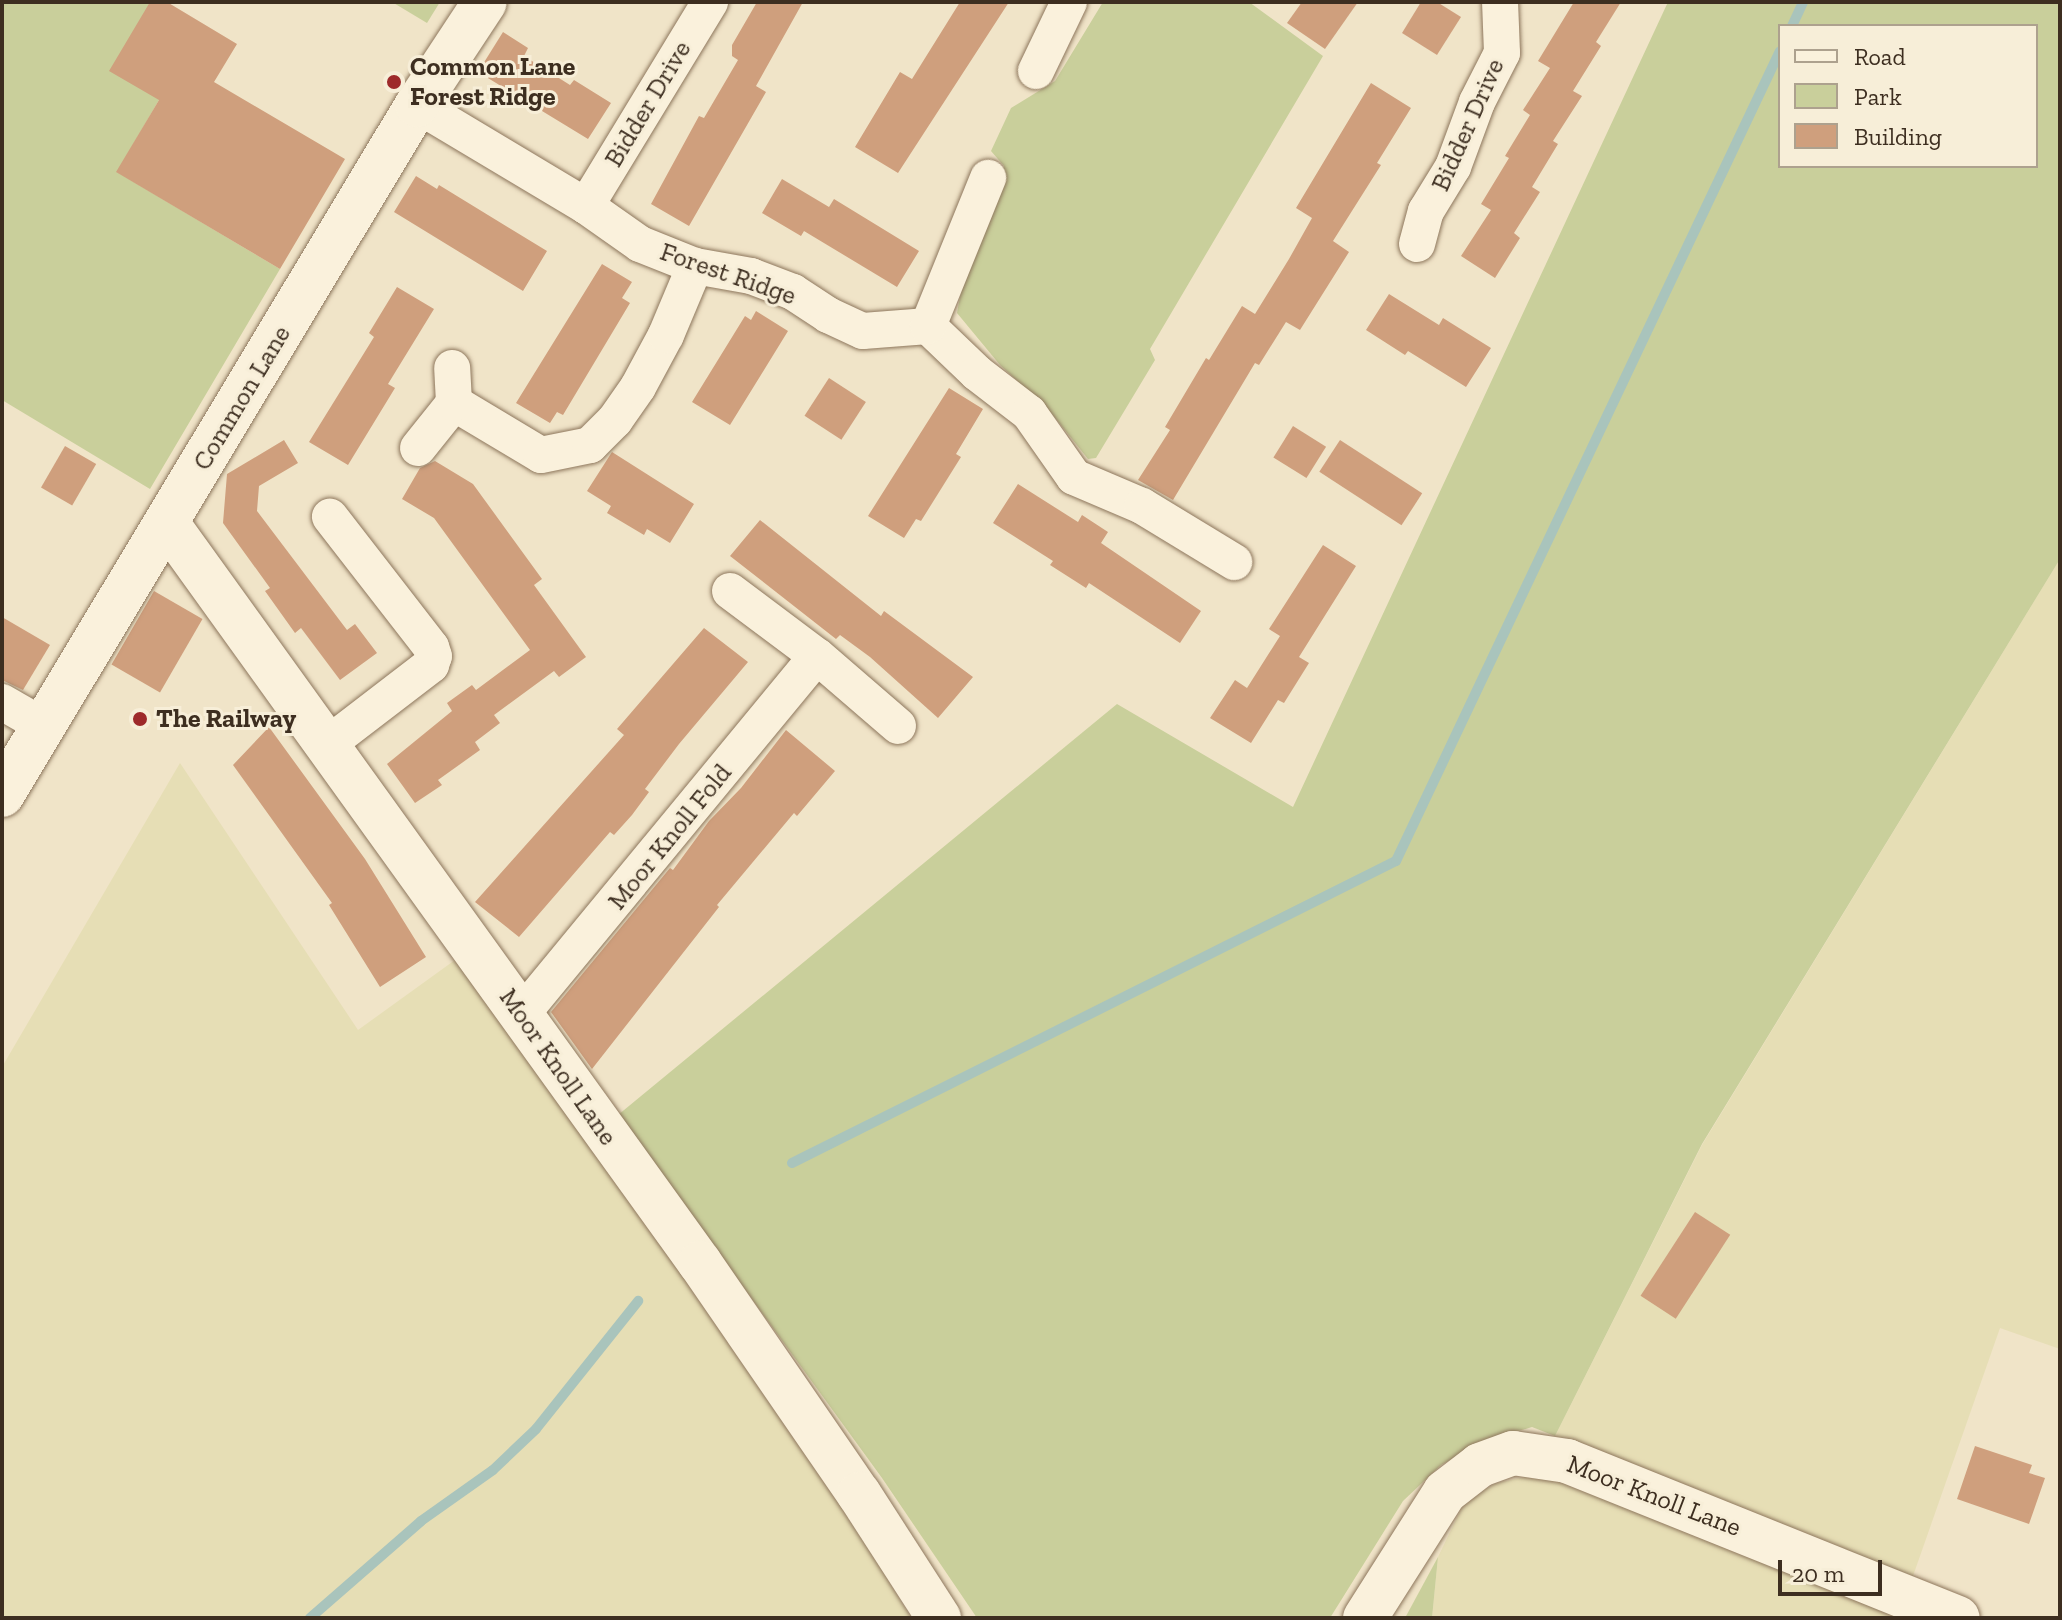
<!DOCTYPE html>
<html>
<head>
<meta charset="utf-8">
<style>
	body { margin:0 }
	#map { position:relative; width:2062px; height:1620px; overflow:hidden; background:#f0e4c8; font-family:"Zilla Slab",serif }
	div>[style] { position:absolute }
	.farmland>* { inset:0; background:#e6deb5 }
	.green>* { inset:0; background:#c9cf9b }
	.stream>* { height:10px; margin:-5px; padding:0 5px; transform-origin:5px; border-radius:5px; background:#a9c4bc }
	.building>* { inset:0; background:#cf9f7d; transform-origin:0 0 }
	.roads { filter:drop-shadow(0 0 2px #8d765c) drop-shadow(0 0 2px #8d765c) }
	.street>* { height:36px; margin:-18px; padding:0 18px; transform-origin:18px; border-radius:18px; background:#faf1dc }
	.secondary>* { height:44px; margin:-22px; padding:0 22px; transform-origin:22px; border-radius:22px; background:#faf1dc }
	.dots>* { width:22px; height:22px; translate:-50% -50%; box-sizing:border-box; border:4px solid #f7eed8; border-radius:50% }
	span { translate:-50% -50%; white-space:nowrap; text-align:center; line-height:1.15; -webkit-text-stroke:6px #f7eed8; paint-order:stroke }
	.poi-label { font-size:26px; color:#3d2e20; font-weight:700 }
	.left { translate:0 -50%; text-align:left }
	.street-label { font-size:26px; color:#3d2e20 }
	.frame { position:absolute; inset:0; border:4px solid #3d2e20; pointer-events:none }
	.legend { position:absolute; left:1778px; top:24px; width:260px; height:144px; box-sizing:border-box; background:#f7eed8; border:2px solid #ada18e; margin:0; padding:10px 14px; list-style:none; font-size:24px; color:#3d2e20 }
	.legend li { display:flex; align-items:center; gap:16px; height:40px }
	.legend b { width:40px; border:2px solid #ada18e }
	.scale { position:absolute; left:1778px; top:1560px; width:104px; height:36px; box-sizing:border-box; border:4px solid #3d2e20; border-top:0; padding-left:10px; font-size:24px; line-height:28px; white-space:nowrap; color:#3d2e20; -webkit-text-stroke:6px #f7eed8; paint-order:stroke }
</style>
</head>
<body>
<div id="map">
	<div class="farmland">
		<div style="clip-path:polygon(2060px 559px,2060px 1349px,2000px 1328px,1913px 1576px,1555px 1436px,1702px 1145px)"></div>
		<div style="clip-path:polygon(180px 763px,358px 1030px,455px 960px,717px 1314px,846px 1510px,911px 1618px,2px 1618px,2px 1067px)"></div>
		<div style="clip-path:polygon(1534px 1475px,1572px 1483px,1905px 1618px,1432px 1618px,1438px 1557px,1465px 1501px,1496px 1483px)"></div>
	</div>
	<div class="green">
		<div style="clip-path:polygon(2px 2px,150px 2px,159px 100px,117px 172px,280px 269px,150px 489px,2px 400px)"></div>
		<div style="clip-path:polygon(392px 2px,440px 2px,427px 23px)"></div>
		<div style="clip-path:polygon(1103px 2px,1249px 2px,1323px 56px,1150px 349px,1155px 360px,1096px 458px,1088px 459px,1048px 409px,1000px 365px,957px 313px,966px 265px,1004px 166px,991px 151px,1011px 108px,1055px 81px)"></div>
		<div style="clip-path:polygon(evenodd,1668px 2px,2060px 2px,2060px 559px,1702px 1144px,1555px 1436px,1532px 1427px,1485px 1441px,1441px 1465px,1403px 1501px,1330px 1618px,977px 1618px,882px 1478px,618px 1115px,1117px 704px,1293px 807px,1668px 2px,1780px 26px,2036px 26px,2036px 166px,1780px 166px,1780px 26px)"></div>
		<div style="clip-path:polygon(1438px 1557px,1432px 1618px,1405px 1618px)"></div>
	</div>
	<div class="stream">
		<div style="left:1792px;top:26px;width:26px;rotate:-65deg"></div>
		<div style="left:792px;top:1163px;width:675px;rotate:-26.57deg"></div>
		<div style="left:1396px;top:861px;width:896px;rotate:-64.64deg"></div>
		<div style="left:310px;top:1618px;width:147px;rotate:-41.1deg"></div>
		<div style="left:421px;top:1521px;width:88px;rotate:-35.3deg"></div>
		<div style="left:493px;top:1470px;width:59px;rotate:-43.6deg"></div>
		<div style="left:536px;top:1429px;width:164px;rotate:-51.4deg"></div>
	</div>
	<div class="building">
		<div style="clip-path:polygon(150px 2px,167px 2px,237px 44px,214px 82px,345px 159px,280px 269px,116px 172px,159px 100px,109px 71px)"></div>
		<div style="clip-path:polygon(757px 2px,803px 2px,756px 86px,766px 92px,689px 226px,651px 204px,699px 116px,704px 118px,738px 60px,732px 56px,732px 45px)"></div>
		<div style="clip-path:polygon(960px 2px,1009px 2px,898px 173px,855px 147px,900px 72px,912px 79px)"></div>
		<div style="clip-path:polygon(1302px 2px,1358px 2px,1325px 49px,1287px 23px)"></div>
		<div style="clip-path:polygon(1421px 2px,1437px 2px,1461px 17px,1437px 55px,1402px 33px)"></div>
		<div style="clip-path:polygon(1574px 2px,1621px 2px,1596px 42px,1601px 46px,1573px 91px,1582px 96px,1553px 141px,1558px 144px,1532px 187px,1540px 192px,1514px 233px,1520px 238px,1495px 278px,1461px 256px,1491px 210px,1481px 204px,1509px 158px,1505px 156px,1530px 115px,1523px 110px,1550px 68px,1538px 61px)"></div>
		<div style="clip-path:polygon(503px 32px,528px 48px,524px 56px,570px 85px,574px 80px,611px 103px,588px 139px,478px 72px)"></div>
		<div style="clip-path:polygon(1371px 83px,1411px 108px,1377px 163px,1381px 165px,1333px 241px,1349px 252px,1300px 330px,1286px 322px,1259px 365px,1255px 363px,1173px 500px,1138px 480px,1170px 430px,1165px 427px,1206px 358px,1209px 360px,1242px 306px,1255px 314px,1289px 259px,1312px 218px,1296px 208px)"></div>
		<div style="clip-path:polygon(416px 176px,437px 189px,439px 185px,547px 251px,523px 291px,394px 212px)"></div>
		<div style="clip-path:polygon(782px 179px,829px 207px,834px 199px,919px 251px,897px 287px,804px 231px,801px 236px,762px 213px)"></div>
		<div style="clip-path:polygon(602px 264px,632px 282px,622px 298px,630px 303px,563px 415px,557px 412px,550px 423px,516px 403px)"></div>
		<div style="clip-path:polygon(397px 287px,434px 309px,388px 384px,395px 388px,348px 465px,309px 442px,374px 337px,369px 333px)"></div>
		<div style="clip-path:polygon(1389px 294px,1439px 325px,1443px 318px,1491px 348px,1466px 387px,1408px 351px,1405px 355px,1366px 330px)"></div>
		<div style="clip-path:polygon(756px 311px,788px 331px,730px 425px,692px 402px,745px 316px,751px 320px)"></div>
		<div style="left:829px;top:378px;width:44px;height:45px;rotate:33deg"></div>
		<div style="clip-path:polygon(949px 388px,983px 409px,956px 454px,961px 457px,921px 521px,916px 519px,904px 538px,868px 516px)"></div>
		<div style="left:1293px;top:426px;width:39px;height:37px;rotate:32deg"></div>
		<div style="clip-path:polygon(284px 440px,298px 463px,259px 486px,257px 511px,347px 630px,355px 624px,377px 653px,340px 680px,301px 628px,295px 633px,265px 591px,270px 588px,223px 523px,227px 474px)"></div>
		<div style="left:1340px;top:440px;width:98px;height:38px;rotate:33deg"></div>
		<div style="left:65px;top:446px;width:36px;height:48px;rotate:30deg"></div>
		<div style="clip-path:polygon(612px 452px,694px 504px,670px 543px,647px 529px,644px 535px,607px 513px,611px 506px,587px 491px)"></div>
		<div style="clip-path:polygon(435px 461px,473px 484px,542px 579px,534px 585px,586px 657px,559px 677px,554px 671px,494px 715px,500px 723px,475px 742px,480px 750px,438px 780px,442px 785px,415px 803px,387px 764px,452px 711px,447px 703px,472px 685px,476px 690px,530px 650px,434px 518px,402px 499px,420px 468px)"></div>
		<div style="clip-path:polygon(1018px 484px,1078px 522px,1082px 515px,1108px 532px,1101px 543px,1201px 611px,1180px 643px,1089px 583px,1086px 588px,1050px 565px,1053px 561px,993px 523px)"></div>
		<div style="clip-path:polygon(760px 520px,881px 616px,884px 611px,973px 677px,938px 718px,870px 657px,840px 635px,836px 639px,730px 556px)"></div>
		<div style="clip-path:polygon(1323px 545px,1356px 566px,1299px 657px,1309px 663px,1284px 703px,1278px 700px,1251px 743px,1210px 718px,1235px 680px,1247px 688px,1280px 636px,1269px 629px)"></div>
		<div style="left:154px;top:591px;width:56px;height:85px;rotate:30deg"></div>
		<div style="clip-path:polygon(2px 617px,50px 645px,23px 690px,2px 680px)"></div>
		<div style="clip-path:polygon(704px 628px,748px 662px,679px 744px,645px 789px,649px 792px,632px 815px,614px 835px,610px 832px,519px 937px,475px 902px,624px 735px,617px 729px)"></div>
		<div style="clip-path:polygon(269px 727px,365px 859px,426px 957px,380px 987px,329px 905px,332px 903px,233px 765px)"></div>
		<div style="clip-path:polygon(786px 730px,835px 771px,797px 816px,794px 813px,717px 905px,719px 907px,592px 1069px,551px 1012px,670px 868px,673px 870px,709px 821px,741px 788px)"></div>
		<div style="left:1695px;top:1212px;width:42px;height:100px;rotate:33deg"></div>
		<div style="clip-path:polygon(1975px 1446px,2032px 1465px,2029px 1473px,2045px 1478px,2029px 1524px,1957px 1499px)"></div>
	</div>
	<div class="roads">
		<div class="street">
			<div style="left:1036px;top:71px;width:76px;rotate:-64.4deg"></div>
			<div style="left:417px;top:105px;width:197px;rotate:30.9deg"></div>
			<div style="left:586px;top:206px;width:66px;rotate:35.1deg"></div>
			<div style="left:640px;top:244px;width:59px;rotate:21.8deg"></div>
			<div style="left:695px;top:266px;width:57px;rotate:10.1deg"></div>
			<div style="left:751px;top:276px;width:45px;rotate:20.9deg"></div>
			<div style="left:793px;top:292px;width:42px;rotate:33.3deg"></div>
			<div style="left:828px;top:315px;width:38px;rotate:25deg"></div>
			<div style="left:863px;top:331px;width:65px;rotate:-4.4deg"></div>
			<div style="left:928px;top:326px;width:68px;rotate:43.8deg"></div>
			<div style="left:977px;top:373px;width:66px;rotate:37.6deg"></div>
			<div style="left:1029px;top:413px;width:78px;rotate:54.9deg"></div>
			<div style="left:1074px;top:477px;width:74px;rotate:23.1deg"></div>
			<div style="left:1142px;top:506px;width:108px;rotate:31.3deg"></div>
			<div style="left:586px;top:206px;width:239px;rotate:-58.7deg"></div>
			<div style="left:1417px;top:244px;width:34px;rotate:-75deg"></div>
			<div style="left:1426px;top:211px;width:52px;rotate:-58.5deg"></div>
			<div style="left:1453px;top:167px;width:69px;rotate:-69.7deg"></div>
			<div style="left:1477px;top:102px;width:55px;rotate:-63deg"></div>
			<div style="left:1502px;top:53px;width:51px;rotate:-92.2deg"></div>
			<div style="left:928px;top:326px;width:160px;rotate:-67.9deg"></div>
			<div style="left:454px;top:403px;width:101px;rotate:30.9deg"></div>
			<div style="left:541px;top:455px;width:50px;rotate:-11.5deg"></div>
			<div style="left:590px;top:445px;width:35px;rotate:-45deg"></div>
			<div style="left:615px;top:420px;width:40px;rotate:-55.1deg"></div>
			<div style="left:638px;top:387px;width:59px;rotate:-61.7deg"></div>
			<div style="left:666px;top:335px;width:75px;rotate:-67.2deg"></div>
			<div style="left:418px;top:448px;width:58px;rotate:-51.3deg"></div>
			<div style="left:454px;top:403px;width:35px;rotate:-93deg"></div>
			<div style="left:730px;top:591px;width:109px;rotate:36.8deg"></div>
			<div style="left:817px;top:656px;width:107px;rotate:40.8deg"></div>
			<div style="left:2px;top:702px;width:46px;rotate:29.9deg"></div>
			<div style="left:328px;top:744px;width:130px;rotate:-37.5deg"></div>
			<div style="left:431px;top:665px;width:9px;rotate:-72deg"></div>
			<div style="left:434px;top:656px;width:9px;rotate:-108deg"></div>
			<div style="left:431px;top:647px;width:165px;rotate:-127.8deg"></div>
			<div style="left:521px;top:1015px;width:465px;rotate:-50.5deg"></div>
		</div>
		<div class="secondary">
			<div style="left:167px;top:523px;width:912px;rotate:54.24deg"></div>
			<div style="left:700px;top:1263px;width:280px;rotate:55.5deg"></div>
			<div style="left:859px;top:1494px;width:148px;rotate:57.2deg"></div>
			<div style="left:2px;top:795px;width:805px;rotate:-58.98deg"></div>
			<div style="left:417px;top:105px;width:123px;rotate:-56.6deg"></div>
			<div style="left:1365px;top:1618px;width:149px;rotate:-57.6deg"></div>
			<div style="left:1445px;top:1492px;width:44px;rotate:-37.6deg"></div>
			<div style="left:1480px;top:1465px;width:35px;rotate:-20deg"></div>
			<div style="left:1513px;top:1453px;width:55px;rotate:8.4deg"></div>
			<div style="left:1567px;top:1461px;width:421px;rotate:21.9deg"></div>
		</div>
	</div>
	<div class="dots">
		<div style="left:394px;top:82px;background:#9e2a2b"></div>
		<div style="left:140px;top:719px;background:#9e2a2b"></div>
	</div>
	<div class="poi-label">
		<span class="left" style="left:410px;top:82px">Common Lane<br>Forest Ridge</span>
		<span class="left" style="left:156px;top:719px">The Railway</span>
	</div>
	<div class="street-label">
		<span style="left:648px;top:104px;rotate:-59deg">Bidder Drive</span>
		<span style="left:1468px;top:125px;rotate:-66deg">Bidder Drive</span>
		<span style="left:728px;top:274px;rotate:19deg">Forest Ridge</span>
		<span style="left:242px;top:398px;rotate:-59deg">Common Lane</span>
		<span style="left:670px;top:837px;rotate:-51deg">Moor Knoll Fold</span>
		<span style="left:558px;top:1067px;rotate:55deg">Moor Knoll Lane</span>
		<span style="left:1654px;top:1496px;rotate:21deg">Moor Knoll Lane</span>
	</div>
	<div class="frame"></div>
	<ul class="legend">
	<li><b style="height:10px;background:#faf1dc"></b>Road</li>
	<li><b style="height:22px;background:#c9cf9b"></b>Park</li>
	<li><b style="height:22px;background:#cf9f7d"></b>Building</li>
	</ul>
	<div class="scale">20 m</div>
</div>
</body>
</html>
